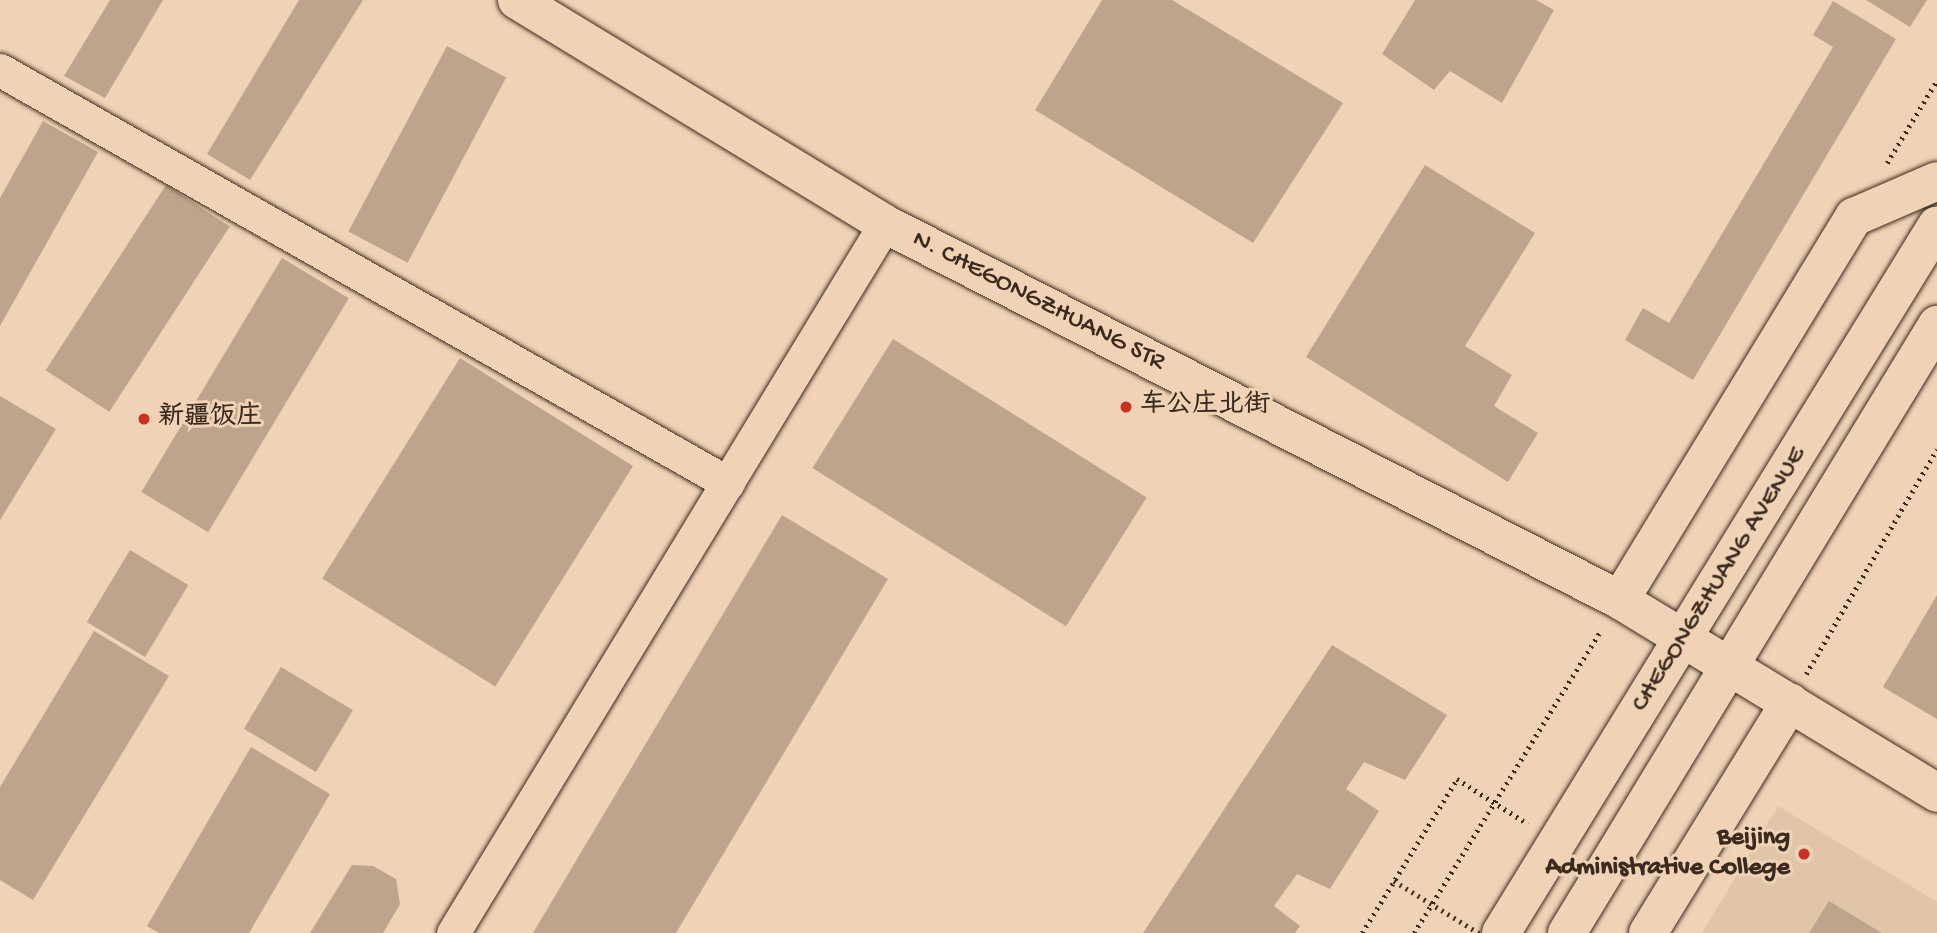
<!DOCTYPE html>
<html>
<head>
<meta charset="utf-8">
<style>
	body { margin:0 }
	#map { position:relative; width:1937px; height:933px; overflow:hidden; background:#f0d3b6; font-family:"Gochi Hand","LXGW WenKai TC",sans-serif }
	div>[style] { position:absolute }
	.built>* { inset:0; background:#e1c5a9 }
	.building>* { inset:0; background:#bea48c; transform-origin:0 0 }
	.path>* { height:4.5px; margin-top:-2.25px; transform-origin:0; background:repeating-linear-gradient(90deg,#3b2a1e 0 2px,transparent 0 7px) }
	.roads { filter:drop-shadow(0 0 2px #3b2a1e) drop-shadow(0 0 2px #3b2a1e) }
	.minor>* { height:33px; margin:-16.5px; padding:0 16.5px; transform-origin:16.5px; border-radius:16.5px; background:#f0d3b6 }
	.tertiary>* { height:38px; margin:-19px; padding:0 19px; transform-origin:19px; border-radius:19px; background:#f0d3b6 }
	.primary>* { height:38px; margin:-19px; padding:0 19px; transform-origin:19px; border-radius:19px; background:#f0d3b6 }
	.path-bridge>* { height:4.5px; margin-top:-2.25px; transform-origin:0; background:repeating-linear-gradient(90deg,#3b2a1e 0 2px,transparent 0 7px) }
	.dots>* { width:19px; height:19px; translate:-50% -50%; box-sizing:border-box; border:4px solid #f0d3b6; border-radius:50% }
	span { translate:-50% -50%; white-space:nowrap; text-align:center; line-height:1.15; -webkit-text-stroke:6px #f0d3b6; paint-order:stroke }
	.street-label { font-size:26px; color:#3b2a1e }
	.poi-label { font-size:26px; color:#3b2a1e; font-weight:700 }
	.left { translate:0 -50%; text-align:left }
	.right { translate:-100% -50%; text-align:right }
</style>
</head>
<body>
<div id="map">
	<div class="built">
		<div style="clip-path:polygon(1778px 806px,1937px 902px,1937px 933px,1702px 933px)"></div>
	</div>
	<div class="building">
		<div style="clip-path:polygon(110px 0,163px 0,105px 98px,64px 76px)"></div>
		<div style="clip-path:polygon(299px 0,363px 0,250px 180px,207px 154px)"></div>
		<div style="clip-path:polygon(1102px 0,1172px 0,1343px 103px,1253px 243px,1035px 110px)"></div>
		<div style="clip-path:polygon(1415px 0,1536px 0,1554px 10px,1502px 103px,1450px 71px,1434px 90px,1382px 54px)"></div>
		<div style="clip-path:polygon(1866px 0,1927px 0,1910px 27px)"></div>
		<div style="clip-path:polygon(1833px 1px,1896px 39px,1693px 380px,1625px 340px,1643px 308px,1669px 323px,1833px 47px,1813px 35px)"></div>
		<div style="left:447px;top:46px;width:67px;height:210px;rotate:28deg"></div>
		<div style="clip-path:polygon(43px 121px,98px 152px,0 326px,0 198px)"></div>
		<div style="clip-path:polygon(1425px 165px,1535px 233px,1465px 346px,1512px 375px,1494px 406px,1538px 433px,1508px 482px,1306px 357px)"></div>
		<div style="left:166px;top:185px;width:76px;height:221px;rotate:33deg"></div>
		<div style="left:282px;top:258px;width:78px;height:273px;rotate:31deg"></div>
		<div style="left:893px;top:339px;width:299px;height:152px;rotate:32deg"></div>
		<div style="left:460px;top:358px;width:204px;height:260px;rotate:32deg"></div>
		<div style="clip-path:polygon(0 396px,56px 429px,0 520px)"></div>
		<div style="clip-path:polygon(782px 515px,888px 579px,676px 933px,533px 933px)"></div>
		<div style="left:130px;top:550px;width:68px;height:84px;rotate:31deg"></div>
		<div style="clip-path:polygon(1937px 595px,1937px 719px,1883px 687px)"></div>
		<div style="clip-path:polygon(94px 631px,169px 676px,33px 900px,0 880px,0 787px)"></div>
		<div style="clip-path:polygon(1332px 645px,1447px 715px,1405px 780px,1364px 762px,1346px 789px,1379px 811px,1330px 889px,1297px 874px,1274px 906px,1300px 926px,1295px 933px,1143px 933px)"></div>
		<div style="left:281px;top:667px;width:84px;height:72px;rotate:31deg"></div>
		<div style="clip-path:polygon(251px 747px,330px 794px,249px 933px,159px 933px,147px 926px)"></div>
		<div style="clip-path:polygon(352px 865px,373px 866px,396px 879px,400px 904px,383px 933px,310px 933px)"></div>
		<div style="clip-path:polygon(1829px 901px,1882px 933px,1809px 933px)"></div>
	</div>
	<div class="path">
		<div style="left:1887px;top:163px;width:97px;rotate:-58.9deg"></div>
		<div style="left:1806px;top:674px;width:260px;rotate:-59.8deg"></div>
		<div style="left:1362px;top:933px;width:181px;rotate:-58.3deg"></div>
		<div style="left:1457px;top:779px;width:84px;rotate:32.4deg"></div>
		<div style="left:1414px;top:933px;width:356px;rotate:-58.3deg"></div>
	</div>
	<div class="roads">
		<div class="minor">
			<div style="left:0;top:70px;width:837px;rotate:29.57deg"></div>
			<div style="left:453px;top:933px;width:830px;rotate:-58.65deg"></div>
		</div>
		<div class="tertiary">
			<div style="left:517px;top:0;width:431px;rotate:31.3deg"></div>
			<div style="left:885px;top:224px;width:826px;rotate:27.09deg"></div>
			<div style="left:1620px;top:600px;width:371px;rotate:31.3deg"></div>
			<div style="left:1620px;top:600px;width:449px;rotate:-58.6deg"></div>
			<div style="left:1648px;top:933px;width:271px;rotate:-58.4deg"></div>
		</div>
		<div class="primary">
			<div style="left:1854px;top:217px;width:90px;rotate:-23.4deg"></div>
			<div style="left:1501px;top:933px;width:831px;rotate:-58.37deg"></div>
			<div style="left:1567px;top:933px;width:712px;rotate:-58.68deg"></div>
		</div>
	</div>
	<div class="path-bridge">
		<div style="left:1394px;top:881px;width:100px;rotate:31.5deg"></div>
	</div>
	<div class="dots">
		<div style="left:1126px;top:407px;background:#c8321e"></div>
		<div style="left:144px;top:419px;background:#c8321e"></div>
		<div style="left:1804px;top:854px;background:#c8321e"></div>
	</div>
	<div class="street-label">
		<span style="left:1038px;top:302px;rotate:27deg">N. CHEGONGZHUANG STR</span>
		<span style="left:1720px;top:580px;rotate:-58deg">CHEGONGZHUANG AVENUE</span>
	</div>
	<div class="poi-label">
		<span class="left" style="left:1140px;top:407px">车公庄北街</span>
		<span class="left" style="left:158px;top:419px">新疆饭庄</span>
		<span class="right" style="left:1790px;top:854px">Beijing<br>Administrative College</span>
	</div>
</div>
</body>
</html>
